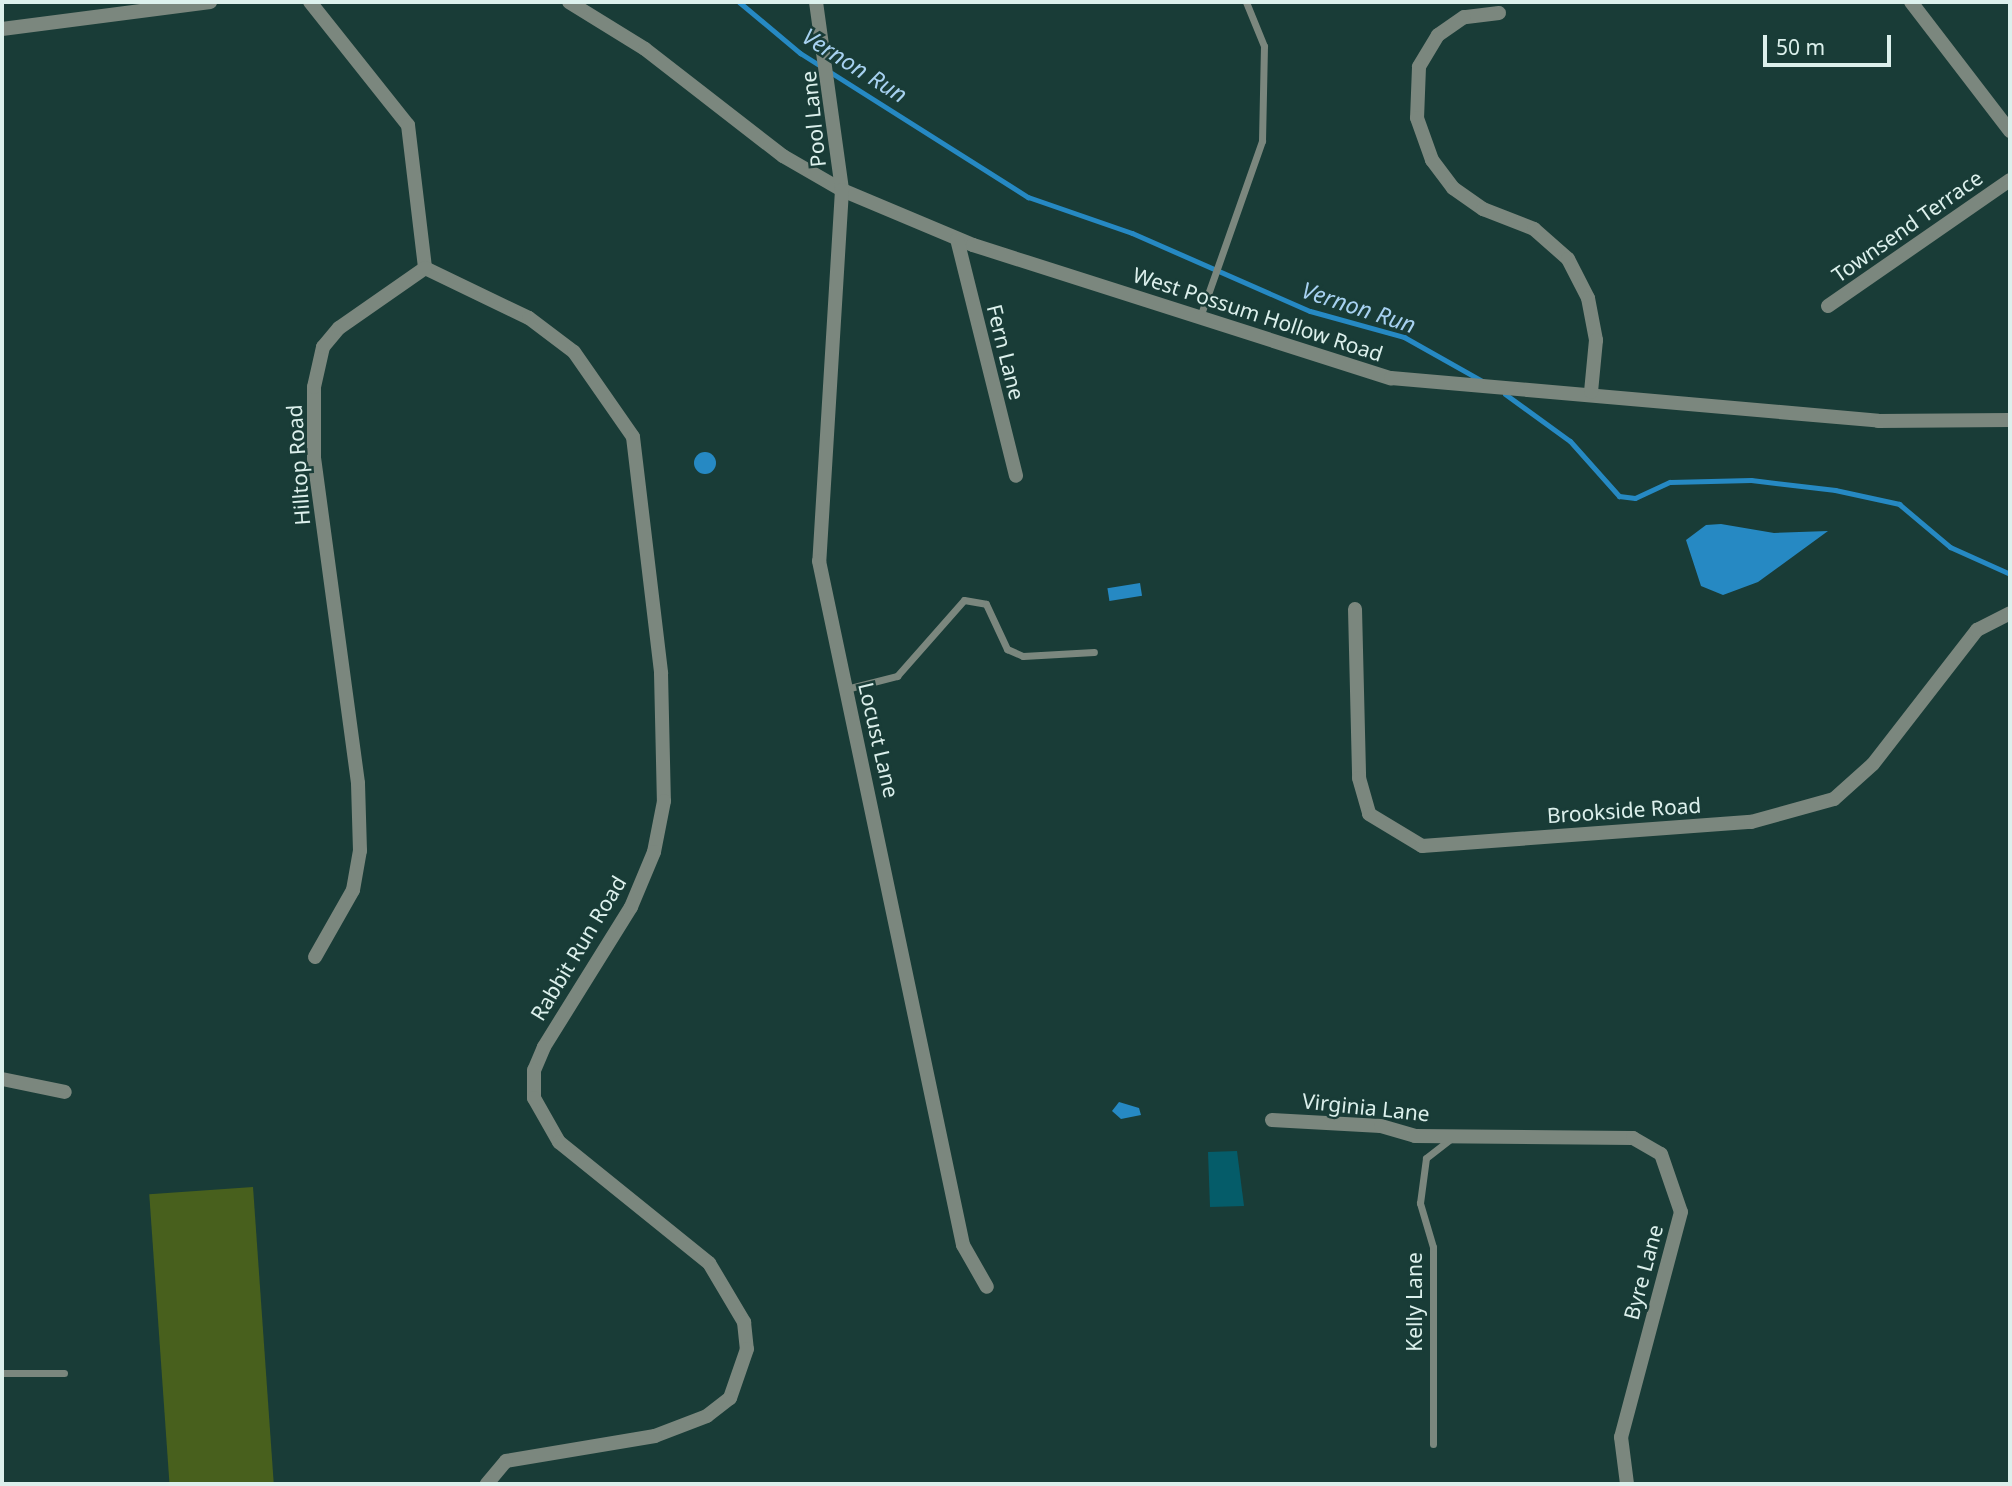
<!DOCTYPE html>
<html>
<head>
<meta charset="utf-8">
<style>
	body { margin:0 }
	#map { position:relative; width:2012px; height:1486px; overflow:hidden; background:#193c37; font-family:"Noto Sans",sans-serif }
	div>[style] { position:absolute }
	.green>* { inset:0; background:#48601d; transform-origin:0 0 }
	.water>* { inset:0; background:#2689c3; transform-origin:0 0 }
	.round { border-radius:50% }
	.stream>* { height:5px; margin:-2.5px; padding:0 2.5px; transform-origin:2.5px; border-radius:2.5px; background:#2689c3 }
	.building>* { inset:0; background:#055c69 }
	.lane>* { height:7px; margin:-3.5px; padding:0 3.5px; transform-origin:3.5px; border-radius:3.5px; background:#7b877e }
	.street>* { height:14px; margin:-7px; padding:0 7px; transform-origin:7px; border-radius:7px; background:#7b877e }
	span { translate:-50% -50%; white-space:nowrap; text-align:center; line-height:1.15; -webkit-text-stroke:5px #193c37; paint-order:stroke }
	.street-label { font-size:21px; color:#dcf0ec }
	.water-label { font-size:23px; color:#a7d1f0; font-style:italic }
	.frame { position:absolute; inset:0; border:4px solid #dcf0ec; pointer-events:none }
	.scale { position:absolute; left:1763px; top:35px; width:128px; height:32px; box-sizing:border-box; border:4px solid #dcf0ec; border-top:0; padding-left:9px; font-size:21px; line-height:24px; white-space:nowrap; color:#dcf0ec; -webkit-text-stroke:5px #193c37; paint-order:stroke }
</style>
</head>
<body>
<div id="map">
	<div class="green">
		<div style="left:253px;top:1187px;width:298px;height:104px;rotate:86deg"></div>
	</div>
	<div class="water">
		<div class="round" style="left:694px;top:452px;width:22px;height:22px"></div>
		<div style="clip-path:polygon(1721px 524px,1774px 533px,1828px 531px,1758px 582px,1723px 595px,1701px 586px,1686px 540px,1706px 525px)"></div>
		<div style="left:1140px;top:583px;width:13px;height:33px;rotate:81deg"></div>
		<div style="clip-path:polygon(1119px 1102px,1139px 1108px,1141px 1115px,1121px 1119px,1112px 1111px)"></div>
	</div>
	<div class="stream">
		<div style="left:739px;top:2px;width:80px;rotate:39.9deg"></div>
		<div style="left:800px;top:53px;width:270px;rotate:32.3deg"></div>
		<div style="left:1028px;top:197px;width:110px;rotate:19.1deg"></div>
		<div style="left:1132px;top:233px;width:194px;rotate:23.7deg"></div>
		<div style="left:1310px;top:311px;width:98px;rotate:15.5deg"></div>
		<div style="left:1404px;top:337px;width:92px;rotate:29.4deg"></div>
		<div style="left:1505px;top:394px;width:80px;rotate:35.9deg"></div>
		<div style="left:1570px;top:441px;width:74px;rotate:48.3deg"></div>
		<div style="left:1619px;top:496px;width:16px;rotate:7deg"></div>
		<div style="left:1635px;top:498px;width:38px;rotate:-25deg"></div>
		<div style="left:1670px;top:482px;width:81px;rotate:-1.4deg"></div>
		<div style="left:1751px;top:480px;width:85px;rotate:6.8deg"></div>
		<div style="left:1835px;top:490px;width:66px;rotate:12.3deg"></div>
		<div style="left:1899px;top:504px;width:67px;rotate:40.1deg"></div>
		<div style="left:1950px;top:547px;width:66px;rotate:24.2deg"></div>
	</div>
	<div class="building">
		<div style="clip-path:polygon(1237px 1151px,1244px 1206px,1210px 1207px,1208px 1152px)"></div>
	</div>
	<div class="lane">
		<div style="left:1200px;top:317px;width:187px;rotate:-70.6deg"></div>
		<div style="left:1262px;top:141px;width:95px;rotate:-88.8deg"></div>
		<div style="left:1264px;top:46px;width:48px;rotate:-112.2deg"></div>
		<div style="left:846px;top:689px;width:53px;rotate:-14.3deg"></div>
		<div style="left:897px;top:676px;width:101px;rotate:-48.6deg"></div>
		<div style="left:964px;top:600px;width:22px;rotate:10deg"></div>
		<div style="left:986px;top:604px;width:50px;rotate:65deg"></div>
		<div style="left:1007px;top:649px;width:17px;rotate:24deg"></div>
		<div style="left:1023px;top:656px;width:71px;rotate:-3.2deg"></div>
		<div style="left:2px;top:1373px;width:62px"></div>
		<div style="left:1433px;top:1444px;width:197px;rotate:-90deg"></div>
		<div style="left:1433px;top:1247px;width:46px;rotate:-106.5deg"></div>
		<div style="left:1420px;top:1203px;width:45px;rotate:-82.4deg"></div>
		<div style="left:1426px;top:1158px;width:31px;rotate:-38deg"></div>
	</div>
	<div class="street">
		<div style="left:310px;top:2px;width:157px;rotate:51.5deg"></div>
		<div style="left:408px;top:125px;width:144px;rotate:83.2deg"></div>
		<div style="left:569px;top:2px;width:89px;rotate:31.7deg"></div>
		<div style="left:645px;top:49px;width:175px;rotate:37.8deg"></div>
		<div style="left:783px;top:156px;width:68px;rotate:30deg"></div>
		<div style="left:842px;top:190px;width:142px;rotate:22.8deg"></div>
		<div style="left:973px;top:245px;width:439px;rotate:17.7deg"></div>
		<div style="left:1391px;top:378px;width:489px;rotate:5deg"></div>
		<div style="left:1878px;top:421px;width:132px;rotate:-0.4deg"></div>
		<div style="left:816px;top:2px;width:190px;rotate:82.1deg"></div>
		<div style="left:842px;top:190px;width:372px;rotate:93.5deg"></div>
		<div style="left:819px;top:561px;width:699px;rotate:78.11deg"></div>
		<div style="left:963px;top:1245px;width:48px;rotate:60.3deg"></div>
		<div style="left:1911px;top:2px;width:163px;rotate:52.5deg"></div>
		<div style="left:1499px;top:13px;width:35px;rotate:173deg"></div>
		<div style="left:1464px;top:17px;width:32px;rotate:145deg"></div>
		<div style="left:1438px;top:35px;width:37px;rotate:121deg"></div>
		<div style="left:1419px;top:67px;width:51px;rotate:92.2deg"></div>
		<div style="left:1417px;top:118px;width:45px;rotate:70.3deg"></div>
		<div style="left:1432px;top:160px;width:35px;rotate:53deg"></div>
		<div style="left:1453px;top:188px;width:37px;rotate:35deg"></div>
		<div style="left:1483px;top:209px;width:55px;rotate:21.4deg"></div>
		<div style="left:1534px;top:229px;width:45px;rotate:41.4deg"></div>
		<div style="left:1568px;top:259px;width:44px;rotate:62.9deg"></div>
		<div style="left:1588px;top:298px;width:43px;rotate:79.2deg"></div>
		<div style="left:1596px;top:340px;width:52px;rotate:95.5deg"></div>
		<div style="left:2px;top:29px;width:210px;rotate:-7.4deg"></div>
		<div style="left:957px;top:239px;width:244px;rotate:76deg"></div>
		<div style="left:425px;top:268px;width:115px;rotate:25.7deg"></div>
		<div style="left:529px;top:318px;width:56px;rotate:37.1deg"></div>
		<div style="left:574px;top:352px;width:103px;rotate:55.2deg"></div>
		<div style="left:633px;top:437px;width:238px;rotate:83.2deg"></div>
		<div style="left:661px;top:673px;width:128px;rotate:88.7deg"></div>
		<div style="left:664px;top:801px;width:52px;rotate:101.1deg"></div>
		<div style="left:654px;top:852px;width:60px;rotate:112.7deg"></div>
		<div style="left:631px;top:907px;width:165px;rotate:121.9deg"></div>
		<div style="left:544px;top:1047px;width:25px;rotate:113deg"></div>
		<div style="left:534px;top:1070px;width:28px;rotate:90deg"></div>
		<div style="left:534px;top:1098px;width:51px;rotate:60.4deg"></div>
		<div style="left:559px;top:1142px;width:193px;rotate:38.9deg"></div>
		<div style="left:709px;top:1263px;width:69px;rotate:59.3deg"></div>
		<div style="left:744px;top:1322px;width:27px;rotate:84deg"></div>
		<div style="left:747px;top:1349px;width:52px;rotate:109.1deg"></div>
		<div style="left:730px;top:1398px;width:29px;rotate:142deg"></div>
		<div style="left:707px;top:1416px;width:56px;rotate:159deg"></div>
		<div style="left:655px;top:1436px;width:151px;rotate:170.5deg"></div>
		<div style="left:506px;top:1461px;width:30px;rotate:130deg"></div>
		<div style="left:1828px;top:306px;width:221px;rotate:-34.7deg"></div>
		<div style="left:1355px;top:609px;width:169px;rotate:88.6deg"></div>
		<div style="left:1359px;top:778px;width:37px;rotate:74deg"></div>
		<div style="left:1369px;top:814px;width:62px;rotate:31.1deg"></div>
		<div style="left:1422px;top:846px;width:330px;rotate:-4.2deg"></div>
		<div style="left:1751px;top:822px;width:86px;rotate:-15.5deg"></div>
		<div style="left:1834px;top:799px;width:52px;rotate:-41.9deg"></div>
		<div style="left:1873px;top:764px;width:170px;rotate:-52.2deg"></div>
		<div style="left:1977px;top:630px;width:37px;rotate:-27deg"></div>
		<div style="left:315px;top:957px;width:77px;rotate:-60.4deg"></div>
		<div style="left:353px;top:890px;width:40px;rotate:-80deg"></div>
		<div style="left:360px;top:851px;width:68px;rotate:-91.7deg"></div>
		<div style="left:358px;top:783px;width:327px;rotate:-97.7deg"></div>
		<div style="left:314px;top:459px;width:72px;rotate:-90deg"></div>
		<div style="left:314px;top:387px;width:41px;rotate:-77.3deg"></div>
		<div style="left:323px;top:347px;width:25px;rotate:-50deg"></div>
		<div style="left:339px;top:328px;width:105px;rotate:-34.9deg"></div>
		<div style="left:2px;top:1079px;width:64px;rotate:11.7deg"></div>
		<div style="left:1272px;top:1120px;width:109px;rotate:3.2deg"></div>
		<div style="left:1381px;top:1126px;width:35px;rotate:16deg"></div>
		<div style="left:1415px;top:1136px;width:218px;rotate:0.5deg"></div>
		<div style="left:1633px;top:1138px;width:32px;rotate:30deg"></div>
		<div style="left:1661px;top:1154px;width:61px;rotate:71deg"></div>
		<div style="left:1681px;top:1212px;width:233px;rotate:104.9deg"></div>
		<div style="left:1621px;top:1437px;width:47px;rotate:82.7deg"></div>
	</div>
	<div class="street-label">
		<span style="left:813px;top:119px;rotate:-96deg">Pool Lane</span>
		<span style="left:1907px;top:226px;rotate:-35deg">Townsend Terrace</span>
		<span style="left:1258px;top:314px;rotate:18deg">West Possum Hollow Road</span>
		<span style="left:1006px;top:352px;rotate:76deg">Fern Lane</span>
		<span style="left:298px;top:465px;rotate:-94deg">Hilltop Road</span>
		<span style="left:879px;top:740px;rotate:77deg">Locust Lane</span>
		<span style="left:1624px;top:810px;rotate:-4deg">Brookside Road</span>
		<span style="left:578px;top:948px;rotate:-59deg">Rabbit Run Road</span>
		<span style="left:1366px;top:1107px;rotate:6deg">Virginia Lane</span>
		<span style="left:1643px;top:1272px;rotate:-75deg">Byre Lane</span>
		<span style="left:1414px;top:1302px;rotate:-90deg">Kelly Lane</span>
	</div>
	<div class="water-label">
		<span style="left:855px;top:65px;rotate:32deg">Vernon Run</span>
		<span style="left:1359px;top:307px;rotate:18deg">Vernon Run</span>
	</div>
	<div class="frame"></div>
	<div class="scale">50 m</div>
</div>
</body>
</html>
